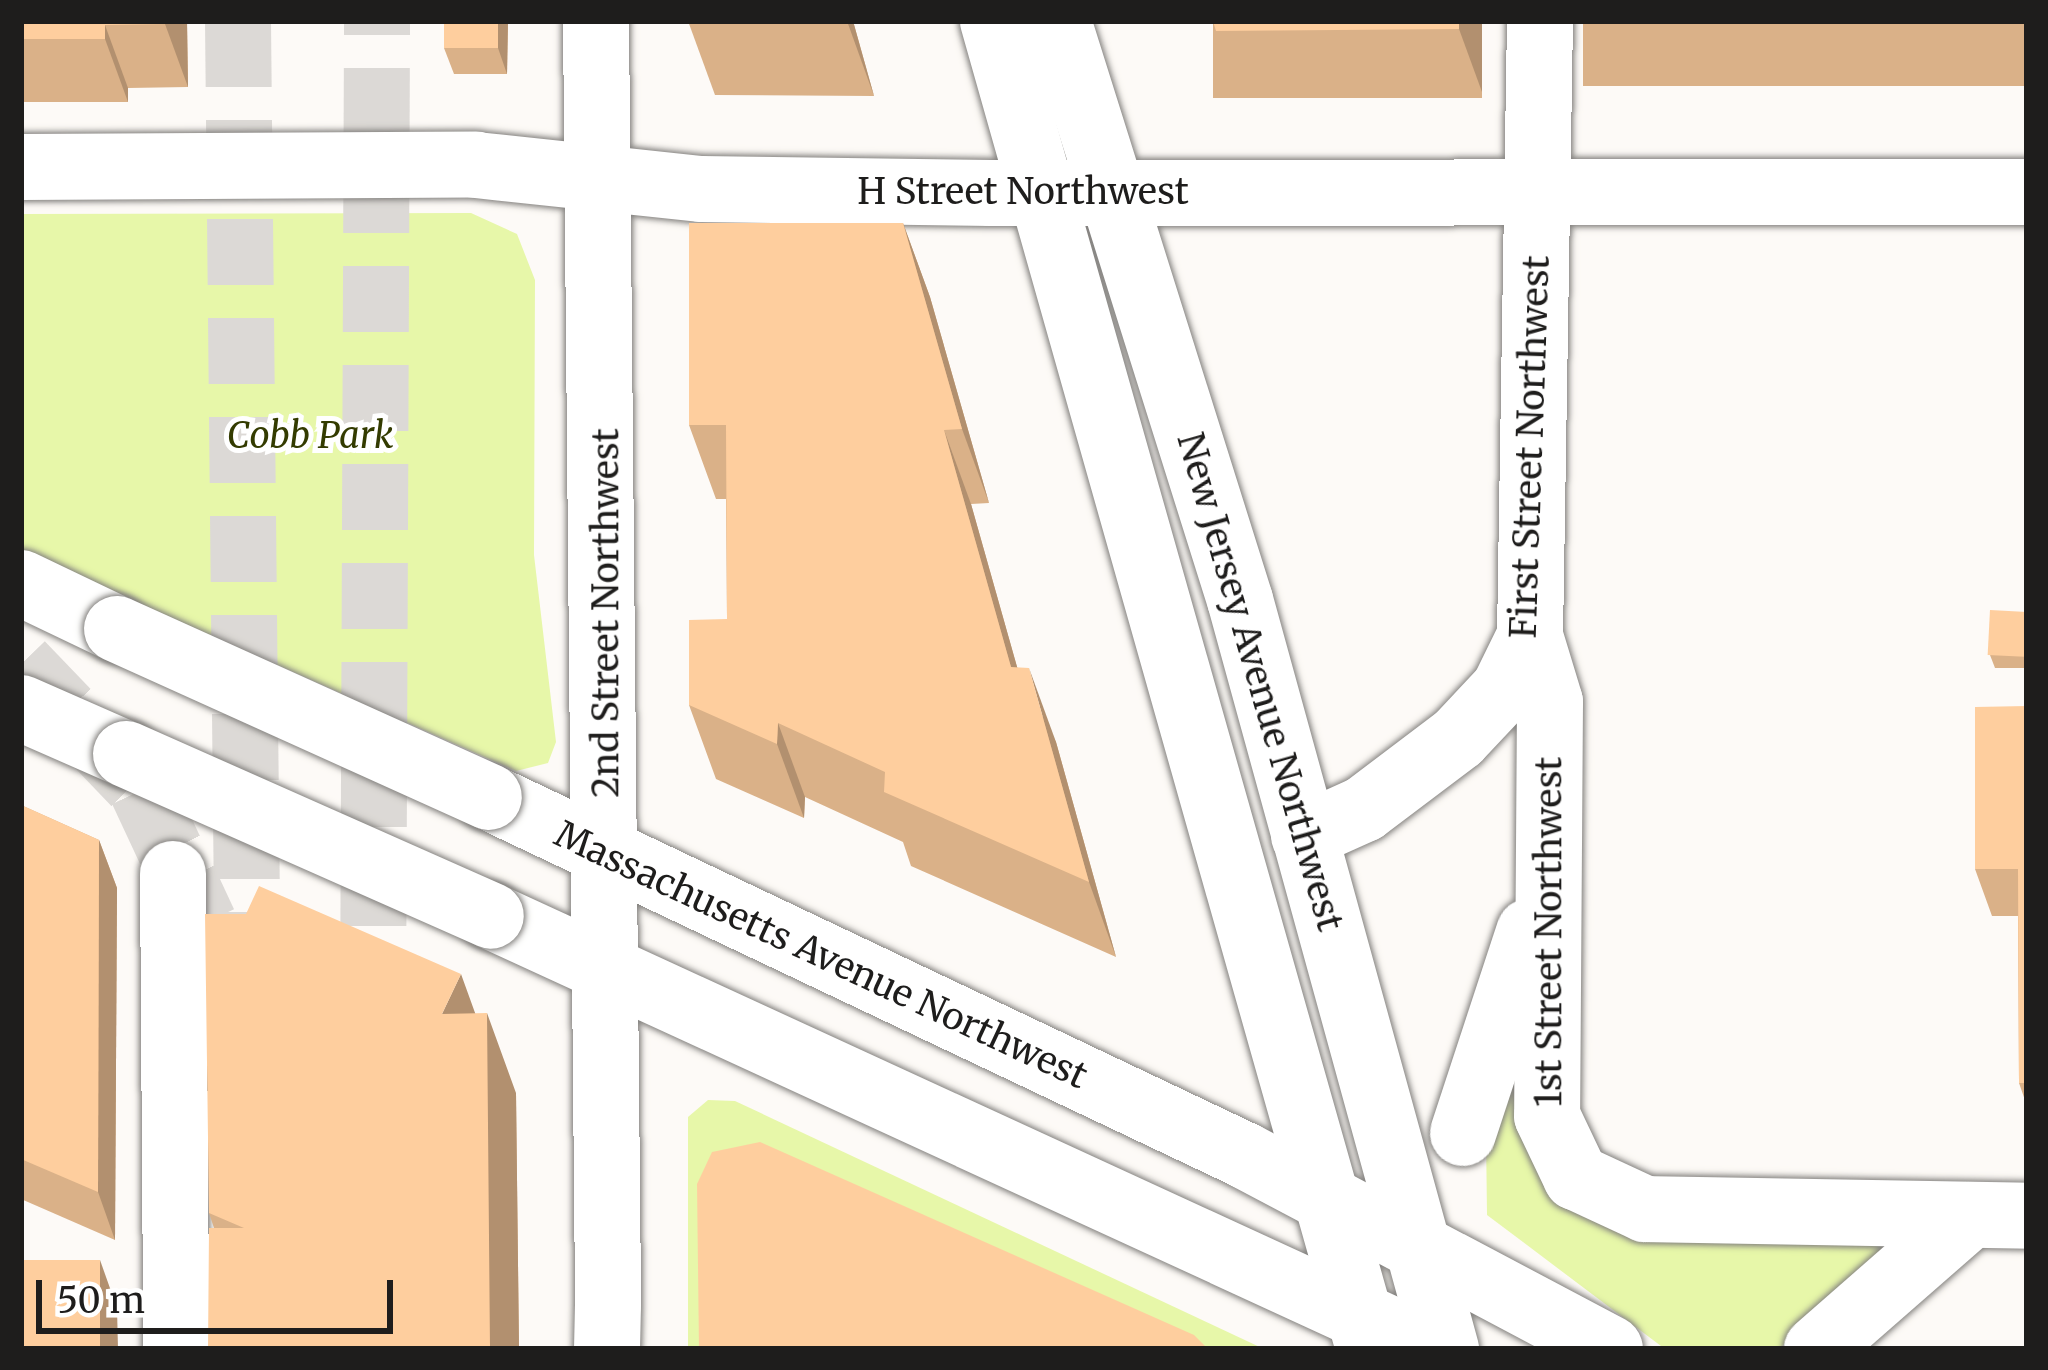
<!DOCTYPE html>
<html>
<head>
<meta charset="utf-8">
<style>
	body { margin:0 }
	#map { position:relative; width:2048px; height:1370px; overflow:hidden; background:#fdfaf7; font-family:Merriweather,serif }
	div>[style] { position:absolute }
	.green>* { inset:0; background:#e7f7a9 }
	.highway-tunnel>* { height:66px; margin-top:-33px; transform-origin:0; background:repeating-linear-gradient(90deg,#dcd9d6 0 66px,transparent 0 99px) }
	.roads { filter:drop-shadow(0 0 3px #84827f) drop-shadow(0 0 3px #84827f) }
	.minor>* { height:66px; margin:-33px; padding:0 33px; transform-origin:33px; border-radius:33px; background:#fff }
	.major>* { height:66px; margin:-33px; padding:0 33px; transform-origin:33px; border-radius:33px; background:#fff }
	.highway>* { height:66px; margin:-33px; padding:0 33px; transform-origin:33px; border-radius:33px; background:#fff }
	.bridges { filter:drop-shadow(0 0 3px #84827f) drop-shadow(0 0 3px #84827f) }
	.major-bridge>* { height:66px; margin:-33px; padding:0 33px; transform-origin:33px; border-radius:33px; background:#fff }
	.wall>* { inset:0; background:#dab188; transform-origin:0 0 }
	.shaded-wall>* { inset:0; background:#b2906f }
	.building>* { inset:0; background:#fece9e; transform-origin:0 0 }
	span { translate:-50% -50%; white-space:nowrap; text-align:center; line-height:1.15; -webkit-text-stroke:10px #fff; paint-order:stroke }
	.street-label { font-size:36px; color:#1e1d1c }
	.park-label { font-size:36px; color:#333b00; font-style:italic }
	.frame { position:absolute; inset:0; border:24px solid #1e1d1c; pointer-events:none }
	.scale { position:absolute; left:36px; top:1280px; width:357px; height:54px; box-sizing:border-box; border:6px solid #1e1d1c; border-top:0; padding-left:15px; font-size:36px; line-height:42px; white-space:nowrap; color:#1e1d1c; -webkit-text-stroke:9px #fff; paint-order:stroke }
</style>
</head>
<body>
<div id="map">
	<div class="green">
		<div style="clip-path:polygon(471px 213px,517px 234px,535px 280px,534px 555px,556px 742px,548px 763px,516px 771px,21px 551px,21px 214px)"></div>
		<div style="clip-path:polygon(1523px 1013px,1548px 1167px,1911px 1223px,1779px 1349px,1661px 1346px,1487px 1215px,1486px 1135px)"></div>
		<div style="clip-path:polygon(708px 1100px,735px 1101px,1264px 1349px,688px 1349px,688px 1117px)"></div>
	</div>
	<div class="highway-tunnel">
		<div style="left:238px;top:21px;width:982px;rotate:89.42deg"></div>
		<div style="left:21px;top:664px;width:175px;rotate:46.2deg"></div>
		<div style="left:142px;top:790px;width:147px;rotate:65deg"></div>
		<div style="left:373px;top:1025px;width:1004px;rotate:-89.77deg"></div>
	</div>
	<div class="roads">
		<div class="minor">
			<div style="left:993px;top:21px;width:1380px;rotate:74.19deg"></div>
			<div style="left:1058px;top:21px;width:607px;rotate:72.55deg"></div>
			<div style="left:1240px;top:600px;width:777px;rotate:74.62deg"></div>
			<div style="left:1530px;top:636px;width:69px;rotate:73.1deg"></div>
			<div style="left:1550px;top:702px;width:414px;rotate:90.4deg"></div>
			<div style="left:1547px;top:1116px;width:68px;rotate:64.6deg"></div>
			<div style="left:1576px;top:1177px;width:76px;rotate:24.9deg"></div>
			<div style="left:1645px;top:1209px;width:382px;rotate:1deg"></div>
			<div style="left:1304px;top:836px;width:66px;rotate:-24.2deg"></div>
			<div style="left:1364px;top:809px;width:118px;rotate:-37.1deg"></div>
			<div style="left:1458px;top:738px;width:67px;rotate:-46.8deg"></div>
			<div style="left:1504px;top:689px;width:59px;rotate:-63.9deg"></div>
			<div style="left:1530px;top:636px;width:615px;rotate:-89.07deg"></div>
			<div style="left:173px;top:874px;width:475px;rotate:89.6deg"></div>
			<div style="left:1463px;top:1133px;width:212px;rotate:-71.8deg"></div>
			<div style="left:1817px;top:1349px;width:203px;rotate:-41.2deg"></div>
		</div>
		<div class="major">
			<div style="left:596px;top:21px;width:1284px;rotate:89.46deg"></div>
			<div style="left:21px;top:167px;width:455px;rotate:-0.3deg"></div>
			<div style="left:476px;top:165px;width:226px;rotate:6.1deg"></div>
			<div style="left:701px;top:189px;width:290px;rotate:0.8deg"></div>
			<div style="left:991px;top:193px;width:1036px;rotate:-0.06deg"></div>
			<div style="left:21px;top:583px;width:106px;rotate:25.6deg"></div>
			<div style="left:21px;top:708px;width:115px;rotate:23.7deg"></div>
			<div style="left:489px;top:797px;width:836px;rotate:25.37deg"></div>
			<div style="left:1244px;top:1155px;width:414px;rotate:27.9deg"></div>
			<div style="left:491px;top:916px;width:1037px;rotate:24.69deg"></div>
		</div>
		<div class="highway">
			<div style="left:607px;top:1349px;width:44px;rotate:-88.7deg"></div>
		</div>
	</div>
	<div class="bridges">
		<div class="major-bridge">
			<div style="left:117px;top:629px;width:408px;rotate:24.3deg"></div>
			<div style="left:126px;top:754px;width:399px;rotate:23.9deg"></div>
		</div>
	</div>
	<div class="wall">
		<div style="clip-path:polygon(21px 21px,187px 21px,188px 87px,128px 88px,128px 102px,21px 102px)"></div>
		<div style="clip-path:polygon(444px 21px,508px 21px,507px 74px,454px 74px,444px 48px)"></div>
		<div style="clip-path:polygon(688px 21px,853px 21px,874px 96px,715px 95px)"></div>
		<div style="left:1213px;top:21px;width:269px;height:77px"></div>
		<div style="left:1583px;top:21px;width:444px;height:65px"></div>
		<div style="clip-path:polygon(903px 223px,930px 297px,989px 503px,971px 504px,1017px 667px,1056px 742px,1116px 957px,911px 866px,903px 842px,805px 797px,804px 818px,716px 779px,689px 705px,727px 619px,726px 499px,716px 499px,689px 425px)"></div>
		<div style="clip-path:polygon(2027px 612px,2027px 668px,1995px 668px,1990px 655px)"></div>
		<div style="clip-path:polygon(2027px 706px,2027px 1106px,2019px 1083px,2018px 916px,1992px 916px,1975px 869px)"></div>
		<div style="clip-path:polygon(21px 805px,99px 840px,117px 888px,115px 1240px,21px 1199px)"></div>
		<div style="clip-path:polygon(516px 1093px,519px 1349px,214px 1228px,209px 1213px)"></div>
	</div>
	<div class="shaded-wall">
		<div style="clip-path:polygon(165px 21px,187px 21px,188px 87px,165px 24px)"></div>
		<div style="clip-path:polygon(498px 21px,508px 21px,507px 74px,498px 48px)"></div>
		<div style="clip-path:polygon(847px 21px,853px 21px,874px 96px)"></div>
		<div style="clip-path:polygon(1459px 21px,1482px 21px,1482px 92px,1459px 29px)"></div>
		<div style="clip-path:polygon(105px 25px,128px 88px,128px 102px,105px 39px)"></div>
		<div style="clip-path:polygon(903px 223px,930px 297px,989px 503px,962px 429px)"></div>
		<div style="clip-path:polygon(944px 430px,971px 504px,1038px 741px,1011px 667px)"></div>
		<div style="clip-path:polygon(1029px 668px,1056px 742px,1116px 957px,1089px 882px)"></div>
		<div style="clip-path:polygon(778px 723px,805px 797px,804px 818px,777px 744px)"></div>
		<div style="clip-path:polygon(99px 840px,117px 888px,115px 1240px,98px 1192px)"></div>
		<div style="clip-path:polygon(461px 974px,487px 1046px,487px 1013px,516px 1093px,519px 1349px,490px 1349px,442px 1014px)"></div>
		<div style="clip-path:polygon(100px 1260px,117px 1308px,118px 1349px,100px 1349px)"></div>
	</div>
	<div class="building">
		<div style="clip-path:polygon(21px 21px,165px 21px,165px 24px,105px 25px,105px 39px,21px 39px)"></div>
		<div style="left:444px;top:21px;width:54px;height:27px"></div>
		<div style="clip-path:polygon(1213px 21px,1459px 21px,1459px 29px,1216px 31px)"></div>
		<div style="clip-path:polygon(689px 223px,903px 223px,962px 429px,944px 430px,1011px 667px,1029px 668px,1089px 882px,884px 792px,885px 772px,778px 723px,777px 744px,689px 705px,689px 620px,727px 619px,726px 425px,689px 425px)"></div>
		<div style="left:1990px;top:610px;width:37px;height:45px;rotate:3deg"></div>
		<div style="clip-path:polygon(2027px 706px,2027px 1083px,2019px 1083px,2018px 869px,1975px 869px,1975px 707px)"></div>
		<div style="clip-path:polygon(21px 805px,99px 840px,98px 1192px,21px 1159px)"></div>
		<div style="clip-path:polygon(259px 886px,461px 974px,442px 1014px,487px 1013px,490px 1349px,208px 1349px,209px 1228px,244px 1228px,209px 1213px,205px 914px,246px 914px)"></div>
		<div style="clip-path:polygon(760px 1142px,1194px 1335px,1208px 1349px,699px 1349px,697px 1184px,712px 1152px)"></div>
		<div style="left:21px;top:1260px;width:79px;height:89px"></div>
	</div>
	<div class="street-label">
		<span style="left:1023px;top:192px">H Street Northwest</span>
		<span style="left:1530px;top:447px;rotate:-88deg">First Street Northwest</span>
		<span style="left:606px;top:613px;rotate:-90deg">2nd Street Northwest</span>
		<span style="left:1260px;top:682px;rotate:74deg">New Jersey Avenue Northwest</span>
		<span style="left:1549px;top:932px;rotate:-90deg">1st Street Northwest</span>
		<span style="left:821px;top:955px;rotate:25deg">Massachusetts Avenue Northwest</span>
	</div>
	<div class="park-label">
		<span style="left:310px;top:436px">Cobb Park</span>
	</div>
	<div class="frame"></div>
	<div class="scale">50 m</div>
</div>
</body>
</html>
